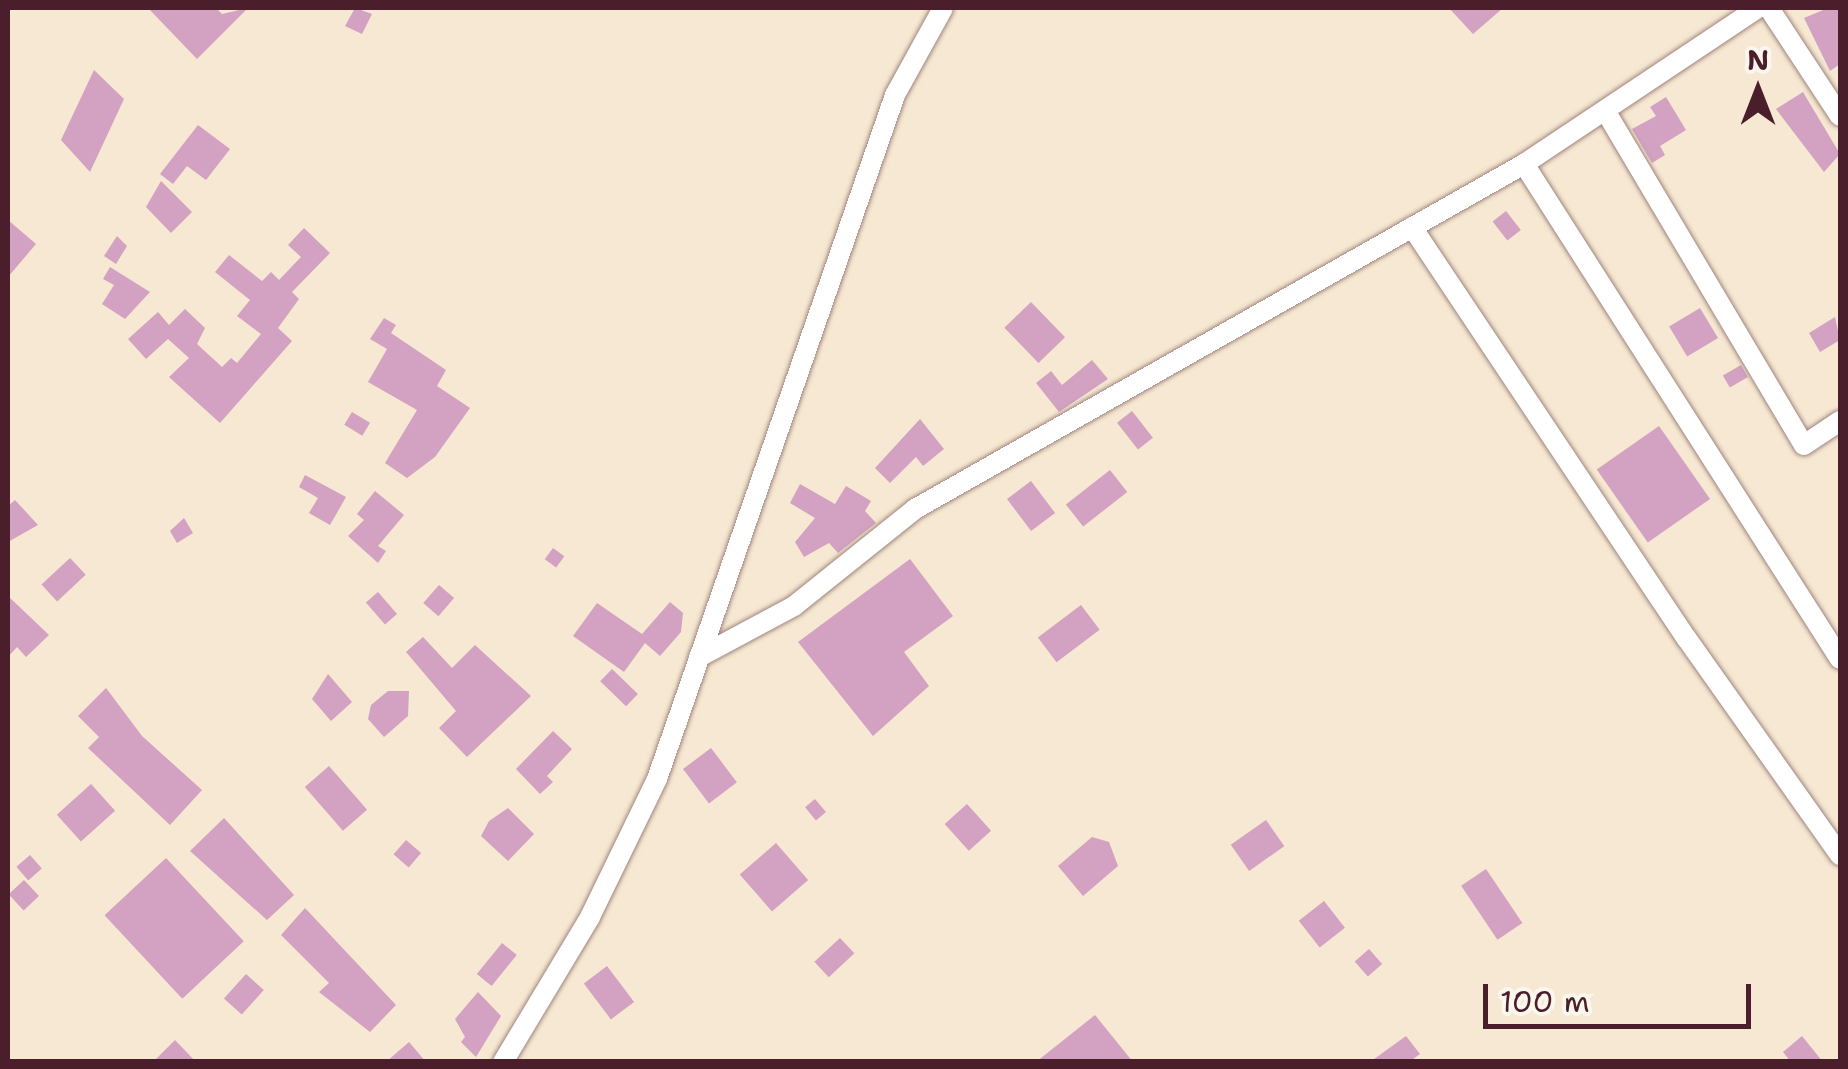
<!DOCTYPE html>
<html>
<head>
<meta charset="utf-8">
<style>
	body { margin:0 }
	#map { position:relative; width:1848px; height:1069px; overflow:hidden; background:#f6e8d2; font-family:"Shantell Sans",sans-serif }
	div>[style] { position:absolute }
	.building>* { inset:0; background:#d3a1c1; transform-origin:0 0 }
	.roads { filter:drop-shadow(0 0 2px #a0847e) drop-shadow(0 0 2px #a0847e) }
	.street>* { height:20px; margin:-10px; padding:0 10px; transform-origin:10px; border-radius:10px; background:#fff }
	span { translate:-50% -50%; white-space:nowrap; text-align:center; line-height:1.15; -webkit-text-stroke:8px #fbf7ec; paint-order:stroke }
	.frame { position:absolute; inset:0; border:10px solid #4a1f2b; pointer-events:none }
	.north { position:absolute; left:1708px; top:40px; width:100px; height:100px; -webkit-text-stroke:8px #fbf7ec; paint-order:stroke; rotate:0deg; font-size:28px; font-weight:700; line-height:40px; text-align:center; color:#4a1f2b }
	.north::after { content:''; display:block; margin:auto; width:35px; height:45px; background:#4a1f2b; clip-path:polygon(50% 0,100% 100%,50% 72%,0 100%) }
	.scale { position:absolute; left:1483px; top:984px; width:268px; height:45px; box-sizing:border-box; border:5px solid #4a1f2b; border-top:0; padding-left:12px; font-size:30px; line-height:35px; white-space:nowrap; color:#4a1f2b; -webkit-text-stroke:8px #fbf7ec; paint-order:stroke }
</style>
</head>
<body>
<div id="map">
	<div class="building">
		<div style="clip-path:polygon(148px 8px,216px 8px,222px 14px,248px 8px,197px 59px)"></div>
		<div style="clip-path:polygon(355px 8px,372px 14px,362px 34px,345px 26px)"></div>
		<div style="clip-path:polygon(1449px 8px,1503px 8px,1473px 34px)"></div>
		<div style="clip-path:polygon(1828px 8px,1840px 8px,1840px 64px,1830px 71px,1804px 18px)"></div>
		<div style="clip-path:polygon(94px 70px,124px 99px,90px 172px,61px 140px)"></div>
		<div style="clip-path:polygon(1803px 92px,1840px 154px,1824px 172px,1776px 109px)"></div>
		<div style="clip-path:polygon(1666px 97px,1686px 130px,1660px 146px,1665px 155px,1652px 163px,1632px 129px,1656px 116px,1650px 107px)"></div>
		<div style="clip-path:polygon(198px 125px,230px 149px,206px 180px,187px 166px,173px 184px,160px 174px)"></div>
		<div style="clip-path:polygon(161px 181px,192px 212px,171px 233px,146px 207px)"></div>
		<div style="left:1506px;top:211px;width:24px;height:17px;rotate:52deg"></div>
		<div style="clip-path:polygon(8px 220px,36px 244px,8px 277px)"></div>
		<div style="clip-path:polygon(304px 228px,330px 253px,292px 292px,299px 299px,278px 328px,292px 341px,220px 423px,169px 377px,189px 358px,168px 339px,146px 359px,128px 339px,158px 312px,169px 325px,185px 309px,205px 328px,197px 344px,222px 367px,231px 358px,237px 363px,261px 334px,237px 316px,250px 300px,215px 272px,229px 255px,262px 281px,271px 272px,279px 280px,301px 257px,288px 245px)"></div>
		<div style="clip-path:polygon(117px 236px,127px 246px,116px 264px,104px 256px)"></div>
		<div style="clip-path:polygon(110px 267px,150px 292px,125px 319px,102px 304px,114px 285px,103px 279px)"></div>
		<div style="left:1031px;top:302px;width:49px;height:37px;rotate:46deg"></div>
		<div style="left:1700px;top:308px;width:35px;height:36px;rotate:59deg"></div>
		<div style="clip-path:polygon(1835px 317px,1840px 340px,1820px 352px,1809px 333px)"></div>
		<div style="clip-path:polygon(384px 318px,396px 325px,391px 333px,446px 370px,437px 386px,470px 408px,435px 457px,407px 478px,385px 463px,417px 410px,368px 382px,387px 349px,370px 339px)"></div>
		<div style="clip-path:polygon(1092px 360px,1108px 379px,1059px 412px,1036px 383px,1051px 371px,1062px 385px)"></div>
		<div style="left:1741px;top:365px;width:14px;height:21px;rotate:60deg"></div>
		<div style="left:1132px;top:411px;width:34px;height:19px;rotate:52deg"></div>
		<div style="left:352px;top:412px;width:21px;height:15px;rotate:31deg"></div>
		<div style="clip-path:polygon(920px 419px,944px 449px,923px 466px,916px 457px,890px 483px,875px 468px)"></div>
		<div style="left:1659px;top:426px;width:89px;height:76px;rotate:55deg"></div>
		<div style="left:1110px;top:470px;width:28px;height:56px;rotate:52deg"></div>
		<div style="clip-path:polygon(305px 475px,346px 497px,330px 525px,309px 513px,318px 498px,299px 487px)"></div>
		<div style="left:1031px;top:481px;width:40px;height:30px;rotate:53deg"></div>
		<div style="clip-path:polygon(800px 484px,835px 504px,846px 486px,871px 501px,865px 511px,876px 523px,838px 553px,829px 543px,804px 557px,795px 542px,815px 518px,790px 503px)"></div>
		<div style="clip-path:polygon(375px 491px,404px 515px,378px 546px,386px 551px,378px 563px,348px 536px,364px 520px,357px 514px)"></div>
		<div style="clip-path:polygon(15px 500px,38px 525px,8px 542px,8px 506px)"></div>
		<div style="clip-path:polygon(184px 518px,193px 533px,177px 543px,170px 531px)"></div>
		<div style="left:553px;top:548px;width:14px;height:14px;rotate:36deg"></div>
		<div style="left:70px;top:558px;width:23px;height:39px;rotate:47deg"></div>
		<div style="clip-path:polygon(910px 559px,953px 616px,904px 652px,929px 686px,873px 736px,798px 642px)"></div>
		<div style="left:439px;top:585px;width:20px;height:24px;rotate:41deg"></div>
		<div style="left:378px;top:592px;width:29px;height:16px;rotate:49deg"></div>
		<div style="clip-path:polygon(8px 596px,49px 635px,26px 657px,17px 647px,8px 657px)"></div>
		<div style="clip-path:polygon(670px 602px,683px 613px,681px 632px,660px 656px,645px 643px,624px 672px,573px 636px,597px 603px,642px 634px)"></div>
		<div style="left:1081px;top:605px;width:31px;height:54px;rotate:53deg"></div>
		<div style="clip-path:polygon(423px 637px,452px 668px,475px 645px,531px 696px,467px 757px,439px 728px,456px 711px,406px 652px)"></div>
		<div style="left:612px;top:669px;width:36px;height:17px;rotate:44deg"></div>
		<div style="clip-path:polygon(328px 674px,352px 702px,331px 721px,312px 699px)"></div>
		<div style="clip-path:polygon(106px 688px,142px 736px,202px 790px,170px 825px,88px 748px,99px 737px,78px 716px)"></div>
		<div style="clip-path:polygon(388px 691px,409px 691px,408px 716px,384px 737px,368px 719px,371px 705px)"></div>
		<div style="clip-path:polygon(553px 731px,572px 749px,547px 776px,553px 782px,540px 794px,516px 769px)"></div>
		<div style="left:711px;top:748px;width:43px;height:35px;rotate:53deg"></div>
		<div style="left:329px;top:766px;width:58px;height:32px;rotate:49deg"></div>
		<div style="left:91px;top:784px;width:36px;height:46px;rotate:48deg"></div>
		<div style="left:815px;top:799px;width:17px;height:13px;rotate:50deg"></div>
		<div style="left:967px;top:804px;width:36px;height:30px;rotate:48deg"></div>
		<div style="clip-path:polygon(508px 808px,534px 834px,508px 861px,481px 836px,489px 821px)"></div>
		<div style="clip-path:polygon(224px 818px,294px 895px,267px 920px,190px 851px)"></div>
		<div style="left:1266px;top:820px;width:32px;height:43px;rotate:55deg"></div>
		<div style="clip-path:polygon(1092px 837px,1109px 842px,1118px 866px,1083px 896px,1058px 866px)"></div>
		<div style="left:406px;top:840px;width:20px;height:19px;rotate:41deg"></div>
		<div style="left:776px;top:843px;width:49px;height:48px;rotate:49deg"></div>
		<div style="left:30px;top:855px;width:18px;height:18px;rotate:49deg"></div>
		<div style="left:166px;top:858px;width:114px;height:84px;rotate:47deg"></div>
		<div style="left:1486px;top:869px;width:65px;height:30px;rotate:56deg"></div>
		<div style="left:24px;top:880px;width:22px;height:21px;rotate:47deg"></div>
		<div style="left:1324px;top:901px;width:34px;height:32px;rotate:52deg"></div>
		<div style="clip-path:polygon(305px 908px,396px 1005px,370px 1032px,319px 992px,329px 983px,281px 935px)"></div>
		<div style="left:840px;top:938px;width:21px;height:35px;rotate:47deg"></div>
		<div style="left:502px;top:943px;width:19px;height:40px;rotate:39deg"></div>
		<div style="left:1369px;top:949px;width:20px;height:19px;rotate:49deg"></div>
		<div style="left:607px;top:966px;width:45px;height:29px;rotate:53deg"></div>
		<div style="left:246px;top:974px;width:24px;height:33px;rotate:42deg"></div>
		<div style="clip-path:polygon(478px 992px,501px 1016px,476px 1057px,461px 1042px,465px 1037px,455px 1019px)"></div>
		<div style="clip-path:polygon(1095px 1015px,1133px 1062px,1036px 1062px)"></div>
		<div style="clip-path:polygon(1406px 1036px,1420px 1054px,1409px 1062px,1370px 1062px)"></div>
		<div style="clip-path:polygon(1802px 1036px,1823px 1062px,1791px 1062px,1783px 1052px)"></div>
		<div style="clip-path:polygon(175px 1040px,196px 1062px,153px 1062px)"></div>
		<div style="clip-path:polygon(409px 1042px,426px 1062px,386px 1062px)"></div>
	</div>
	<div class="roads">
		<div class="street">
			<div style="left:1769px;top:8px;width:129px;rotate:56.7deg"></div>
			<div style="left:1606px;top:112px;width:387px;rotate:59.3deg"></div>
			<div style="left:1804px;top:445px;width:43px;rotate:-33.7deg"></div>
			<div style="left:1524px;top:164px;width:587px;rotate:57.45deg"></div>
			<div style="left:1412px;top:227px;width:495px;rotate:56.3deg"></div>
			<div style="left:1687px;top:639px;width:265px;rotate:54.7deg"></div>
			<div style="left:699px;top:657px;width:108px;rotate:-28.2deg"></div>
			<div style="left:794px;top:606px;width:155px;rotate:-38.7deg"></div>
			<div style="left:915px;top:509px;width:700px;rotate:-29.53deg"></div>
			<div style="left:1524px;top:164px;width:281px;rotate:-33.7deg"></div>
			<div style="left:503px;top:1062px;width:169px;rotate:-59deg"></div>
			<div style="left:590px;top:917px;width:153px;rotate:-64.1deg"></div>
			<div style="left:657px;top:779px;width:724px;rotate:-70.81deg"></div>
			<div style="left:895px;top:95px;width:99px;rotate:-61.1deg"></div>
		</div>
	</div>
	<div class="frame"></div>
	<div class="north">N</div>
	<div class="scale">100 m</div>
</div>
</body>
</html>
